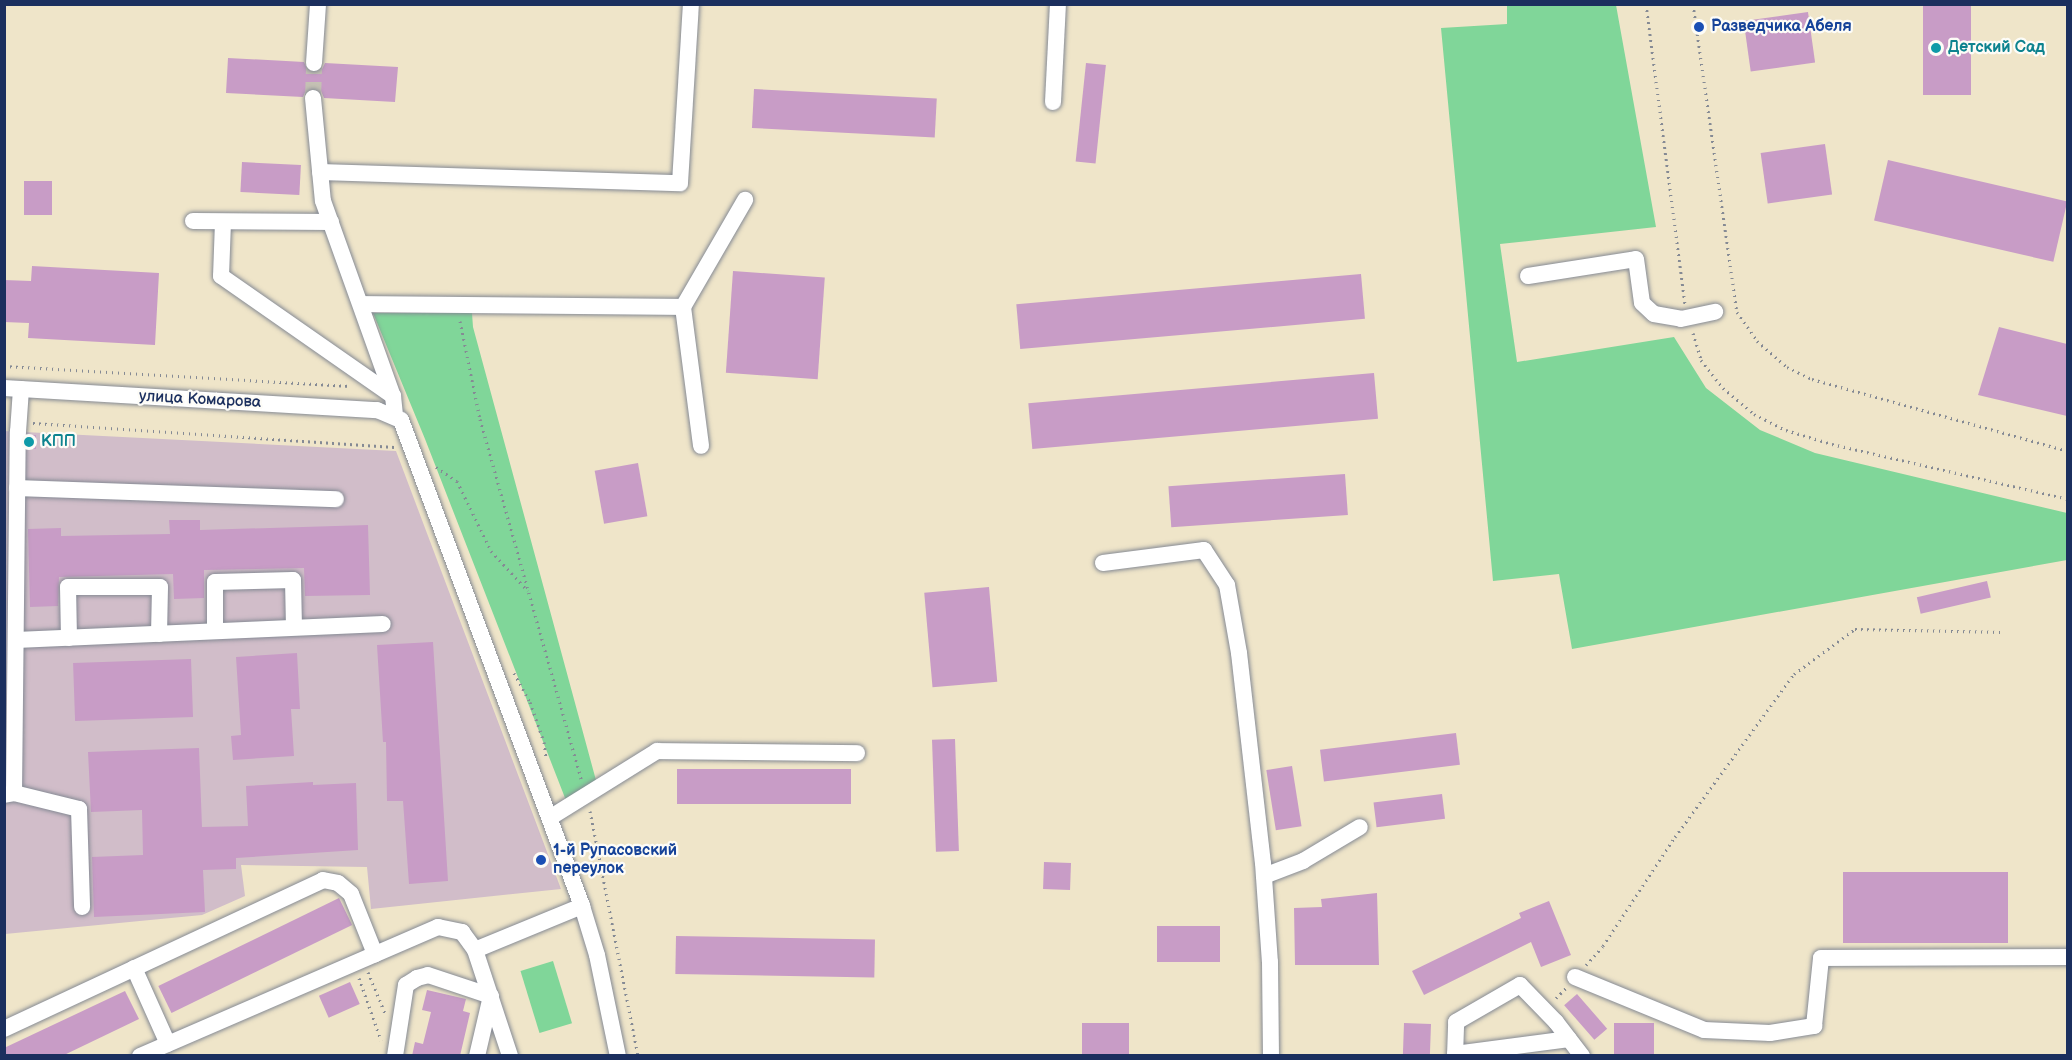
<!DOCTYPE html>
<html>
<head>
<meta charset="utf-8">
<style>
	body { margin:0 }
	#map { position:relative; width:2072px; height:1060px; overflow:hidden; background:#efe5c9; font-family:"Balsamiq Sans",sans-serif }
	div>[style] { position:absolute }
	.industrial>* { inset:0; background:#d1bdc9 }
	.green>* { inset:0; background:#80d699; transform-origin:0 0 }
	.building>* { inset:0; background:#c89cc6; transform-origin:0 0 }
	.minor-tunnel>* { height:16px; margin-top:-8px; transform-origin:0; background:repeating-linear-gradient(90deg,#c5c1b4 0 16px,transparent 0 24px) }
	.path>* { height:3px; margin-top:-1.5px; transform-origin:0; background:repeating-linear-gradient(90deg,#858a94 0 1.5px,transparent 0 6px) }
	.roads { filter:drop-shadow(0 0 2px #858a94) drop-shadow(0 0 2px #858a94) }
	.minor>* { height:16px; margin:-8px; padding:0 8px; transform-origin:8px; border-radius:8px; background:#fff }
	.dots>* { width:16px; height:16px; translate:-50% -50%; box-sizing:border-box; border:3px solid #fdfcf7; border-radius:50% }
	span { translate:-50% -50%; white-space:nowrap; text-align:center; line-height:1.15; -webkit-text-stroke:4.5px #fdfcf7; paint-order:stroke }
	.transit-label { font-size:16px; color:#164399; font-weight:700 }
	.left { translate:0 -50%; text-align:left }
	.culture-label { font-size:16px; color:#0d838f; font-weight:700 }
	.street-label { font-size:16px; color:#1b2f5e }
	.frame { position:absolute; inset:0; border:6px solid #1b2f5e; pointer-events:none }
</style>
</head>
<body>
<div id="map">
	<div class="industrial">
		<div style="clip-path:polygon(4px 431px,396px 451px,561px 889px,371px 909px,367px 867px,241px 865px,245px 896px,202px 915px,5px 934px)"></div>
	</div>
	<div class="green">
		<div style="clip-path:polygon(1507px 5px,1616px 5px,1656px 227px,1500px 244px,1517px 362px,1674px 337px,1706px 388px,1760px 430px,1815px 453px,2067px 513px,2067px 560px,1572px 649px,1559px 574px,1493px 581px,1441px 28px,1507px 24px)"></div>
		<div style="clip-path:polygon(373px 313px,472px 313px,473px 327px,597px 784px,567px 803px,425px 439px)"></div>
		<div style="left:553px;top:961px;width:65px;height:34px;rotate:73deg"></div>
	</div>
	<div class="building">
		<div style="left:1923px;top:4px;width:48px;height:91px"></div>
		<div style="left:1808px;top:12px;width:51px;height:65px;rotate:82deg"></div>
		<div style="clip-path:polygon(228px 58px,304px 62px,308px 71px,314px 73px,322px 69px,325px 63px,398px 67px,395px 102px,324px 98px,321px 91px,313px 88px,306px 90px,303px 97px,226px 93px)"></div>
		<div style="left:1086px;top:63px;width:20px;height:99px;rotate:6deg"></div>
		<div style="left:754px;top:89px;width:183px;height:39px;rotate:3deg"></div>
		<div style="left:1825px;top:144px;width:51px;height:65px;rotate:82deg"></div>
		<div style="left:1888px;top:160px;width:184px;height:62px;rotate:13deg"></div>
		<div style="left:242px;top:162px;width:59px;height:30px;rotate:3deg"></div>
		<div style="left:24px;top:181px;width:28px;height:34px"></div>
		<div style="clip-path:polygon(32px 266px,159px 273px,155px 345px,28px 338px,29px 323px,4px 322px,4px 280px,31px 281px)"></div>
		<div style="left:733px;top:271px;width:92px;height:102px;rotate:4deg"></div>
		<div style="left:1361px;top:274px;width:45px;height:346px;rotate:85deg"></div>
		<div style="clip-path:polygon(1999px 327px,2067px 344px,2067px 416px,1978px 395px)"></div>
		<div style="left:1374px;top:373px;width:46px;height:347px;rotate:85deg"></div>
		<div style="left:28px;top:435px;width:8px;height:14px"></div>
		<div style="left:638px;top:463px;width:54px;height:44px;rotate:80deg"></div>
		<div style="left:1345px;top:474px;width:41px;height:177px;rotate:86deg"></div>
		<div style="clip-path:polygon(169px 520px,200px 520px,200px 530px,368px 525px,370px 595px,305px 596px,304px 568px,204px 570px,204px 598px,174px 599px,173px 574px,59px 577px,58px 606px,30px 607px,28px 529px,61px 528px,61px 536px,170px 534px)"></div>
		<div style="left:1987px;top:581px;width:17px;height:72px;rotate:77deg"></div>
		<div style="left:989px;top:587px;width:95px;height:65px;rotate:85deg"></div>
		<div style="clip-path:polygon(433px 642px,448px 881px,409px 884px,403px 801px,387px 801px,386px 742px,383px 742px,377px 645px)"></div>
		<div style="clip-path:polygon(297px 653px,300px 709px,291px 709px,294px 756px,233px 760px,231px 736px,241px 735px,236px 657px)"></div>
		<div style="left:191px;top:659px;width:58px;height:118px;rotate:88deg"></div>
		<div style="left:1456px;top:733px;width:32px;height:137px;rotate:83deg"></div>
		<div style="left:955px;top:739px;width:112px;height:23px;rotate:88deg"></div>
		<div style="clip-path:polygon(199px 748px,202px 827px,248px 826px,246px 786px,313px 782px,313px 785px,356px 783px,358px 850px,236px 858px,236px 869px,203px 870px,205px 912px,94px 917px,92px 857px,143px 855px,142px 810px,91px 812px,88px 752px)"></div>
		<div style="left:1292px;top:766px;width:61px;height:26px;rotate:81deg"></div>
		<div style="left:677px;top:769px;width:174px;height:35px"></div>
		<div style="left:1442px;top:794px;width:25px;height:69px;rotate:83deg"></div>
		<div style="left:1044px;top:862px;width:27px;height:27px;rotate:2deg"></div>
		<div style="left:2008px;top:872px;width:71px;height:165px;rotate:90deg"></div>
		<div style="clip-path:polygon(1377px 893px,1379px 965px,1295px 965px,1294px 908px,1322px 907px,1321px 899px)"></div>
		<div style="left:339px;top:898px;width:30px;height:201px;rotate:64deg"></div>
		<div style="clip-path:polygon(1549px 901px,1571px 955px,1541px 967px,1531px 942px,1424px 995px,1412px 971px,1521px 918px,1519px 913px)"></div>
		<div style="left:1157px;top:926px;width:63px;height:36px"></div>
		<div style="left:676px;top:936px;width:199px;height:38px;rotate:1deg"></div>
		<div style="left:350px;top:982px;width:24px;height:34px;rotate:66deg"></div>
		<div style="clip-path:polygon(427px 990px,466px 999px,463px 1011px,470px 1013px,460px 1056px,412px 1056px,415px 1042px,423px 1044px,431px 1012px,422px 1010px)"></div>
		<div style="clip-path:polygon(125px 991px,139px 1019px,62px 1056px,4px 1056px,4px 1048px)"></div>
		<div style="left:1577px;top:994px;width:46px;height:17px;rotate:49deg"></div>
		<div style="left:1082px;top:1023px;width:47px;height:33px"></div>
		<div style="left:1404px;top:1023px;width:27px;height:33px;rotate:2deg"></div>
		<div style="left:1614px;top:1023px;width:40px;height:33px"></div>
	</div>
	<div class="minor-tunnel">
		<div style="left:313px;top:98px;width:35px;rotate:-88deg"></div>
	</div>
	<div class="path">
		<div style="left:1646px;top:4px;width:302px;rotate:82.6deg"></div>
		<div style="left:1693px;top:4px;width:311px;rotate:81.9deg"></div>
		<div style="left:1737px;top:312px;width:35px;rotate:55deg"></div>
		<div style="left:1757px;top:341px;width:40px;rotate:41deg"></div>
		<div style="left:1787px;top:367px;width:28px;rotate:26deg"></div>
		<div style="left:1812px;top:379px;width:266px;rotate:15.7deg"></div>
		<div style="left:460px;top:321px;width:100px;rotate:78.5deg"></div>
		<div style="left:480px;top:419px;width:374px;rotate:74.3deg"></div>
		<div style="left:1693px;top:333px;width:28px;rotate:73deg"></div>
		<div style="left:1701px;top:360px;width:36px;rotate:52deg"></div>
		<div style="left:1723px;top:388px;width:40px;rotate:40deg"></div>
		<div style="left:1754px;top:414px;width:36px;rotate:27deg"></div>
		<div style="left:1786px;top:430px;width:48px;rotate:16.9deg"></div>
		<div style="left:1832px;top:444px;width:242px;rotate:13.1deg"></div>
		<div style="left:4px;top:366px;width:347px;rotate:3.3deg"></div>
		<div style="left:33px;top:423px;width:362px;rotate:3.8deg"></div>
		<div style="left:436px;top:467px;width:25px;rotate:34deg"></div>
		<div style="left:457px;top:481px;width:78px;rotate:64.1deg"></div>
		<div style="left:491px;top:551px;width:54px;rotate:47.2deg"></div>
		<div style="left:514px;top:673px;width:33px;rotate:61deg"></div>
		<div style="left:530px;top:702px;width:42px;rotate:70.7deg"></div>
		<div style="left:544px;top:742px;width:17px;rotate:83deg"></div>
		<div style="left:590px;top:811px;width:250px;rotate:78.9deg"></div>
		<div style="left:1586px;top:965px;width:25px;rotate:-48deg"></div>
		<div style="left:1603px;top:946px;width:131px;rotate:-56.6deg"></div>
		<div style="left:1675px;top:837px;width:202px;rotate:-53.9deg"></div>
		<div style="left:1794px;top:674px;width:76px;rotate:-36.4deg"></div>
		<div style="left:1855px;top:629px;width:146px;rotate:1.2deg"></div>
		<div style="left:368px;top:972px;width:44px;rotate:67.5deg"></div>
		<div style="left:359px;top:978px;width:66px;rotate:70.5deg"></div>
		<div style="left:1556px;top:998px;width:14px;rotate:-45deg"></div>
	</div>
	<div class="roads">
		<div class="minor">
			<div style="left:314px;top:63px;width:59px;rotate:-86.1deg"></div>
			<div style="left:313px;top:98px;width:103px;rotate:84.5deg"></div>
			<div style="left:323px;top:201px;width:207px;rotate:70.3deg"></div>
			<div style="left:393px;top:396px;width:20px;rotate:84deg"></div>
			<div style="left:1053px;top:102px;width:98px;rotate:-87.1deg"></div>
			<div style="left:320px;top:172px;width:360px;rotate:1.8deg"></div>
			<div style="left:680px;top:183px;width:179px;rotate:-86.5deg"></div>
			<div style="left:193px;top:221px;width:138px;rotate:0.4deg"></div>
			<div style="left:223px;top:222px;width:54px;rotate:92.1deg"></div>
			<div style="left:221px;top:276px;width:210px;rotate:34.9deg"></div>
			<div style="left:1528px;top:276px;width:109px;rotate:-8.9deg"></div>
			<div style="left:1636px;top:259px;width:44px;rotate:82.2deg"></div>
			<div style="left:1642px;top:303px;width:16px;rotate:43deg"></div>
			<div style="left:1654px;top:314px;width:27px;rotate:10deg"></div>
			<div style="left:1681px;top:319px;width:35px;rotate:-12deg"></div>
			<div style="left:361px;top:304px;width:322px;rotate:0.5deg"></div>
			<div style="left:683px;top:307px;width:124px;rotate:-59.9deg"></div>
			<div style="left:683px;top:307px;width:140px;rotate:82.6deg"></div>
			<div style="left:4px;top:388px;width:374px;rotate:3.4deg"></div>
			<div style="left:377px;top:410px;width:26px;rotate:23deg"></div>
			<div style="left:401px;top:420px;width:519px;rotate:69.57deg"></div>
			<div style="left:582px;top:906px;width:51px;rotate:73deg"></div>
			<div style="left:597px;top:955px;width:103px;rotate:78.3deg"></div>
			<div style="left:17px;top:488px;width:319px;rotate:2deg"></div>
			<div style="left:1103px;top:563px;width:102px;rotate:-7.3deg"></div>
			<div style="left:1204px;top:550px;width:42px;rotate:56.7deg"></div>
			<div style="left:1227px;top:585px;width:69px;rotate:80deg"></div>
			<div style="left:1239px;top:653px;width:211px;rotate:83.5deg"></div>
			<div style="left:1263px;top:863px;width:99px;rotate:86deg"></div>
			<div style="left:1270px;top:962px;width:94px;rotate:89.4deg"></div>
			<div style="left:215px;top:630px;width:48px;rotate:-90deg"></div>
			<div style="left:215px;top:582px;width:78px;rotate:-1.5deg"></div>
			<div style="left:293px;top:580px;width:47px;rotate:88.8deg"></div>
			<div style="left:69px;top:638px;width:51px;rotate:-91.1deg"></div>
			<div style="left:68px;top:587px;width:92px"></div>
			<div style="left:160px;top:587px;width:47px;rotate:91.2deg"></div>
			<div style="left:16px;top:640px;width:367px;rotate:-2.5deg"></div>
			<div style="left:14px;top:793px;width:67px;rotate:13.8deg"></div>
			<div style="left:79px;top:809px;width:98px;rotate:88.2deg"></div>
			<div style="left:4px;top:795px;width:10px;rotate:-11deg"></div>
			<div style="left:14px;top:793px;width:361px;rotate:-89.4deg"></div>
			<div style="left:18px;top:432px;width:43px;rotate:-86deg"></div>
			<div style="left:551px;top:817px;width:125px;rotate:-31.9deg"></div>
			<div style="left:657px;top:751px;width:200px;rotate:0.6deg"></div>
			<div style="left:1264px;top:876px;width:42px;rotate:-21deg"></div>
			<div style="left:1303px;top:861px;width:66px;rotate:-30.8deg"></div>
			<div style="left:475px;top:950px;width:116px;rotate:-22.4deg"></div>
			<div style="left:134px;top:968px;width:83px;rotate:65.9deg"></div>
			<div style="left:1575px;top:977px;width:139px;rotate:22.3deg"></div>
			<div style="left:1704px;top:1030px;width:66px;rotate:2.6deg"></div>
			<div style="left:1770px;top:1033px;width:45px;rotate:-9deg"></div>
			<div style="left:1814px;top:1026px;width:68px;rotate:-84.1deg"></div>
			<div style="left:1821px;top:958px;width:247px;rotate:-0.2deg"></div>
			<div style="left:4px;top:1029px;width:352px;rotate:-25deg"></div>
			<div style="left:323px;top:880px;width:15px;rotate:11deg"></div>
			<div style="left:338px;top:883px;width:17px;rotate:40deg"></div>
			<div style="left:351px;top:894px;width:65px;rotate:68.2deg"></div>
			<div style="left:1455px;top:1054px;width:115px;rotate:-7.5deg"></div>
			<div style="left:140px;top:1056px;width:325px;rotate:-23.4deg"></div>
			<div style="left:438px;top:927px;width:25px;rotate:12deg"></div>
			<div style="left:462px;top:932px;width:22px;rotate:54deg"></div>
			<div style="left:475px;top:950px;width:112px;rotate:71.7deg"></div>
			<div style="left:395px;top:1056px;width:72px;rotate:-81.2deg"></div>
			<div style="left:406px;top:985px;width:13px;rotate:-32deg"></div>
			<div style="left:417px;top:978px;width:11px;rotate:-15deg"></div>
			<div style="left:428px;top:975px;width:66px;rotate:18.4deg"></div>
			<div style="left:491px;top:996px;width:62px;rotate:103.1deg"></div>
			<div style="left:1455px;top:1056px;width:34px;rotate:-88deg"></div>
			<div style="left:1456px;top:1022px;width:74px;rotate:-30deg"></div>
			<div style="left:1520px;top:985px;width:52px;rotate:45.8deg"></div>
			<div style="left:1556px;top:1022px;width:43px;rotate:52.6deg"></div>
		</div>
	</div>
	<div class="dots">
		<div style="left:1699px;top:27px;background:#1a4fb4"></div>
		<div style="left:1936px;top:48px;background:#0f9aa8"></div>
		<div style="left:29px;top:442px;background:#0f9aa8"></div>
		<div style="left:541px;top:860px;background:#1a4fb4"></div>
	</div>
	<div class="transit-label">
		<span class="left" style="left:1711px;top:27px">Разведчика Абеля</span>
		<span class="left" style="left:553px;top:860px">1-й Рупасовский<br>переулок</span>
	</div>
	<div class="culture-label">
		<span class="left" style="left:1948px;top:48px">Детский Сад</span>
		<span class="left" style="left:41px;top:442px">КПП</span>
	</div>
	<div class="street-label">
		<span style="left:200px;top:400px;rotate:3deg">улица Комарова</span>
	</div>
	<div class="frame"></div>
</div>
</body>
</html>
